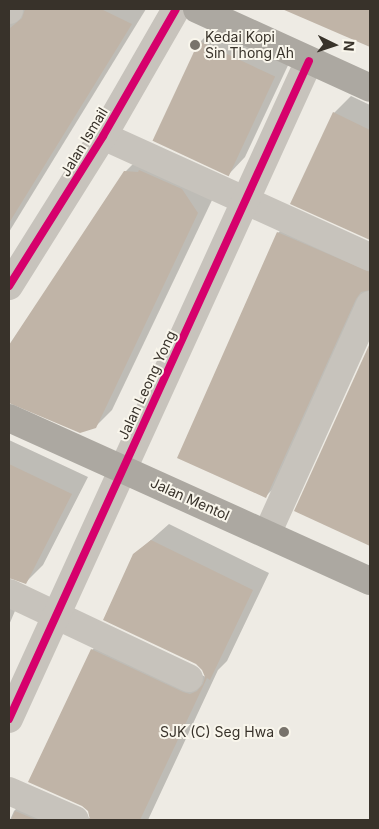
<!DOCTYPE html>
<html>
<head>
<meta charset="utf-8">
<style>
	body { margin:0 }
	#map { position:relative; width:379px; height:829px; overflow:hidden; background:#eeebe4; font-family:Inter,sans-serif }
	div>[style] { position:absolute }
	.shadow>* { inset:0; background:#0003 }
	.building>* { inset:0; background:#c0b4a7; transform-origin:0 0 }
	.minor>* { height:28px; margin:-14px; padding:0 14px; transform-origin:14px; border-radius:14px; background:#c7c3bc }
	.major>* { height:28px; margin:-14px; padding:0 14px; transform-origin:14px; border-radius:14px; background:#aca8a1 }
	.cycleway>* { height:8px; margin:-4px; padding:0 4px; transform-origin:4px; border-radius:4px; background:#d6006c }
	.dots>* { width:14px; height:14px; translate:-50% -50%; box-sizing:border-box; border:2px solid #f9f6ec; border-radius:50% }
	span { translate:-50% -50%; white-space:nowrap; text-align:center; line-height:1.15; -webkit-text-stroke:4px #f9f6ec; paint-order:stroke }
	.poi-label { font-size:14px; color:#38322a }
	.left { translate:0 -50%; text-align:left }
	.right { translate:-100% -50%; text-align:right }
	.street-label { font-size:14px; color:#38322a }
	.frame { position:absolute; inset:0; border:10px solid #38322a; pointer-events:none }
	.north { position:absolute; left:309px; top:20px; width:50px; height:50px; -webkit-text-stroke:4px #f9f6ec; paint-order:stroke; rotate:94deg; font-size:14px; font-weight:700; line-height:20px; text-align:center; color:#38322a }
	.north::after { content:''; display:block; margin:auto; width:18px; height:22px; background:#38322a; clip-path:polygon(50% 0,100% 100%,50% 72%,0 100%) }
</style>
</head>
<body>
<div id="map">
	<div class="shadow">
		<div style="clip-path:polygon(9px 9px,146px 9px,9px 232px)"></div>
		<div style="clip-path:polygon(286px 9px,370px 9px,370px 46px)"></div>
		<div style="clip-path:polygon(217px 25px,291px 59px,245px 157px,229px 174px,200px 42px)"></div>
		<div style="clip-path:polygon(351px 96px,370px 105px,370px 239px,292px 203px,334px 113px)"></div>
		<div style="clip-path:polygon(142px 155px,214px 196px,112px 410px,95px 427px,9px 401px,9px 348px,125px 172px)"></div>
		<div style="clip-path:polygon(295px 216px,370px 250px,370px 289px,283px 479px,266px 496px,278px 233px)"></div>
		<div style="clip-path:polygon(370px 346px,370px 542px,367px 543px,296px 510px)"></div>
		<div style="clip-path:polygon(9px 440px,88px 477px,43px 565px,26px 582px,10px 577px,13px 585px,23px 592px,9px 625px)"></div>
		<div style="clip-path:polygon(169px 524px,269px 573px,227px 661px,218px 670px,148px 820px,10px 820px,14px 811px,31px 794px,92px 819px,92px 650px,109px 633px,206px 677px,203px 669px,134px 555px)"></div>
	</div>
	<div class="building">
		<div style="clip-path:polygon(25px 9px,101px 9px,132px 24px,9px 223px,9px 29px,22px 18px)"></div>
		<div style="clip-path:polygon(282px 9px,370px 9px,370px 47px)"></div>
		<div style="left:199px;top:41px;width:84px;height:110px;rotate:25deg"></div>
		<div style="clip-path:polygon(333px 112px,370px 130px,370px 240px,290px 204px)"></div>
		<div style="clip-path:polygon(139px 170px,182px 189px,198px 213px,96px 428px,80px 433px,9px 403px,9px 345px,124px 171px,138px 172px)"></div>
		<div style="clip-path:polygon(277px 232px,370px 272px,370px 290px,361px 292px,356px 299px,266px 498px,177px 458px)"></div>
		<div style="clip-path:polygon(370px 343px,370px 546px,294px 511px)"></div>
		<div style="clip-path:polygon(9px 464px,72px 494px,26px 584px,9px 578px)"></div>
		<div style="clip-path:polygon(151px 540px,253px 590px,210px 680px,207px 678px,140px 820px,90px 820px,88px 811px,82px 806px,28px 782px,91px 649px,183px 692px,190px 694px,197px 691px,203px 684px,205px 677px,202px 670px,196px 664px,103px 620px,133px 554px)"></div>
		<div style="clip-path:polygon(15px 811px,37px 820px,11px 820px)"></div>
	</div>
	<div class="minor">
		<div style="left:9px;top:10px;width:1px;rotate:-90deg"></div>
		<div style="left:103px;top:136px;width:293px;rotate:24.4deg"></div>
		<div style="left:9px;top:286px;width:177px;rotate:-57.9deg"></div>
		<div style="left:103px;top:136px;width:146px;rotate:-60.1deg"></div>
		<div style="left:267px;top:534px;width:251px;rotate:-65.8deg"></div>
		<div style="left:9px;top:593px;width:199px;rotate:25.3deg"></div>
		<div style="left:9px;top:719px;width:723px;rotate:-65.49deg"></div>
		<div style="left:9px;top:791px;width:72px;rotate:23.7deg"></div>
	</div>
	<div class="major">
		<div style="left:197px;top:9px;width:190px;rotate:24.5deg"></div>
		<div style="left:9px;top:418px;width:396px;rotate:24.3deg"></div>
	</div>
	<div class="cycleway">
		<div style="left:9px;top:286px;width:177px;rotate:-57.9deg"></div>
		<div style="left:103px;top:136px;width:146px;rotate:-60.1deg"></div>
		<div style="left:9px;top:719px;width:723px;rotate:-65.49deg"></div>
	</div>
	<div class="dots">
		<div style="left:195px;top:45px;background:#78736b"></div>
		<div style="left:284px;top:732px;background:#78736b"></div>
	</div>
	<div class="poi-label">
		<span class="left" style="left:205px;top:45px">Kedai Kopi<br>Sin Thong Ah</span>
		<span class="right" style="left:274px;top:732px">SJK (C) Seg Hwa</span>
	</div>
	<div class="street-label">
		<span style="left:84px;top:142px;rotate:-59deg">Jalan Ismail</span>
		<span style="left:147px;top:385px;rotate:-65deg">Jalan Leong Yong</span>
		<span style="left:190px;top:499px;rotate:24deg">Jalan Mentol</span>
	</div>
	<div class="frame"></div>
	<div class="north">N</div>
</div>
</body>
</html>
